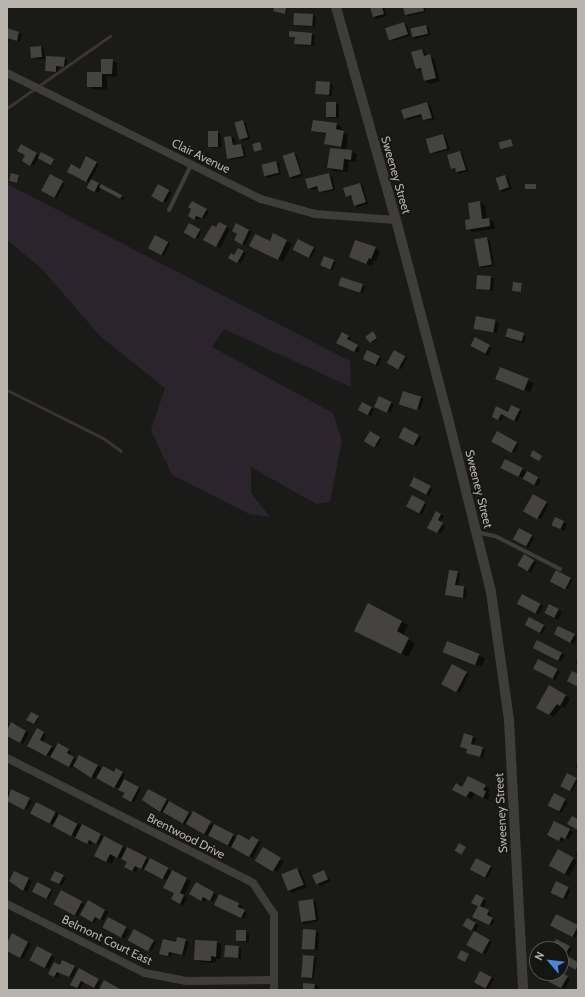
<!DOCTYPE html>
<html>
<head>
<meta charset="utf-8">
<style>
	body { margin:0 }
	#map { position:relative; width:585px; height:997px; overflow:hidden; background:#1a1a18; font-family:Cabin,sans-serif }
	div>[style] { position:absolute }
	.green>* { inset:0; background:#2c242c }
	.shadow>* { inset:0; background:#0007; transform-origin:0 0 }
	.stream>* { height:3px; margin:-1.5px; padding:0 1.5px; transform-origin:1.5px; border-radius:1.5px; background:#3d342f }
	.building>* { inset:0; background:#444340; transform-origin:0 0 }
	.service>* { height:4px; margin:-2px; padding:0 2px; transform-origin:2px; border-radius:2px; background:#3f3d39 }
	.minor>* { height:8px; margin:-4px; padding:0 4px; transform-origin:4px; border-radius:4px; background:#3f3d39 }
	.tertiary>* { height:10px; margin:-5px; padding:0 5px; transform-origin:5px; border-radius:5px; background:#3f3d39 }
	span { translate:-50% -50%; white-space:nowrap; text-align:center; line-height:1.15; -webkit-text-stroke:3px #151513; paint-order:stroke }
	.street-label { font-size:12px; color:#b8b3ac }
	.frame { position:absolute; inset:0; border:8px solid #b8b3ac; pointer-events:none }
	.north { position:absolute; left:529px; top:941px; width:40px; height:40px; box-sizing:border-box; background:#151513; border:1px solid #565450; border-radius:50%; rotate:298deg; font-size:11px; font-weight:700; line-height:16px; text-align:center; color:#b8b3ac }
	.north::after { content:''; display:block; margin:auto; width:14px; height:18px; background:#4988e1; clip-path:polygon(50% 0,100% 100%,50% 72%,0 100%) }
</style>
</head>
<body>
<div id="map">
	<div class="green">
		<div style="clip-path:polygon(7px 184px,350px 361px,351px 387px,224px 329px,212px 347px,333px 413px,342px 440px,330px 502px,316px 504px,251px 467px,251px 493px,270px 517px,249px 514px,172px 475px,151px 430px,165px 388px,101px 337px,41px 268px,7px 240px)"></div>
	</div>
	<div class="shadow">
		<div style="clip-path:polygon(275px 7px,287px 9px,286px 14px,274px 11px)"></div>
		<div style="clip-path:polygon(371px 7px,384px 7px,387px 16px,377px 19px,374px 17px)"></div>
		<div style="clip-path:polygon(404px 7px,425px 7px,426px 12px,409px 16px,406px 14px)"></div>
		<div style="clip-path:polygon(313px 15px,316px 17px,315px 27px,298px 26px,295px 25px)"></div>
		<div style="clip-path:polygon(404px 23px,407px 25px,410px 36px,392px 41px,389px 40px)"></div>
		<div style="clip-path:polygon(426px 26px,429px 28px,431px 35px,416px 39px,412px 37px)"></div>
		<div style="clip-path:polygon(7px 29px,22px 34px,20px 42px,7px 38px)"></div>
		<div style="clip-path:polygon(312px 34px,315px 36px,314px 46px,298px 45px,295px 43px,296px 38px,290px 36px)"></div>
		<div style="clip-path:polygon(41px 47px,44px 49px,45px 59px,35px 59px,32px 57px)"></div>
		<div style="clip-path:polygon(422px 50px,428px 56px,434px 58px,440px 81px,430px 84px,425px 81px,422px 71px,417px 69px)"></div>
		<div style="clip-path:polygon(64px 58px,67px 60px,67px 68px,59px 67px,59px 73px,46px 71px)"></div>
		<div style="clip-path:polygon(112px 60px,117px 63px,117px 77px,107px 76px,107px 90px,93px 89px,88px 86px)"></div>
		<div style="clip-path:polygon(330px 83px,333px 85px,332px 96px,316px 94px)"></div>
		<div style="clip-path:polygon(336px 103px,339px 105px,339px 118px,330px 118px,327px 116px)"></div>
		<div style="clip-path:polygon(427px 103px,430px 105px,435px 119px,427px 121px,423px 116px,408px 120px,405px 118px)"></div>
		<div style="clip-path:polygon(243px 121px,246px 123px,250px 139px,243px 141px,240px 139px,235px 123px)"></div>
		<div style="clip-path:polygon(314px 121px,337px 124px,342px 127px,341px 131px,348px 134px,346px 150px,357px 154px,356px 162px,349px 161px,348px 172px,333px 171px,328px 168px,343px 148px,325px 144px,327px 135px,312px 130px)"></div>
		<div style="clip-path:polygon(218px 132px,221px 134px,222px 147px,213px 148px,210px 146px)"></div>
		<div style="clip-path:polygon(443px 135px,446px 137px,450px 149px,434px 154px,431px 152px)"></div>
		<div style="clip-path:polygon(231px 137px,234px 138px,236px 146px,241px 145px,244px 147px,246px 157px,231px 160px,228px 158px,225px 138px)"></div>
		<div style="clip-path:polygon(21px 145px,40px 156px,41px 153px,54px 160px,52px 164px,39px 157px,34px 166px,23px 160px,26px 155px)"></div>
		<div style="clip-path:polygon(460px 152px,463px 154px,468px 171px,460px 174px,456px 170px,452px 168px)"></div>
		<div style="clip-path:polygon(294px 153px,297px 155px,303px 176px,293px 179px,290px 177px)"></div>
		<div style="clip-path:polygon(87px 158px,99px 164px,91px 180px,125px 198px,123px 200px,101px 188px,98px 193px,87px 187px,90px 183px,68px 172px,81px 170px)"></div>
		<div style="clip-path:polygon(276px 162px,279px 163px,281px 174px,268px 178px,265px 176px)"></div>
		<div style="clip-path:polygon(329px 175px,332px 176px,335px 190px,323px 193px,319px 188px,312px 190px,308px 188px)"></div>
		<div style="left:51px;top:176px;width:16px;height:17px;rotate:30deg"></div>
		<div style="clip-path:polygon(505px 176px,508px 178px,512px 189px,503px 192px,500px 190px,496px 179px)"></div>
		<div style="clip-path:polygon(360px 184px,363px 185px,368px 204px,358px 207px,355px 205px,353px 197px,347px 196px)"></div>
		<div style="left:158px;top:185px;width:16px;height:11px;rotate:30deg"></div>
		<div style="clip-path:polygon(192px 202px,209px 211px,205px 219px,200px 216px,198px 220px,189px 216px,193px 209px)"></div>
		<div style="clip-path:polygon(480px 202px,485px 205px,487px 219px,494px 222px,495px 229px,472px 232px,467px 229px)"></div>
		<div style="clip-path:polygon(220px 223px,230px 229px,220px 248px,205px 239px,216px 229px)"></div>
		<div style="clip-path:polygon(236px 224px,252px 232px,245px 245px,235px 240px,238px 233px)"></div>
		<div style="left:189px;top:225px;width:14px;height:9px;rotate:25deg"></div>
		<div style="clip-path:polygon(274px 235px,292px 244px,283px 262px,255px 248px,270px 242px)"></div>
		<div style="left:155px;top:236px;width:17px;height:13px;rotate:28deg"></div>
		<div style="clip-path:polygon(487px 238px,490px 240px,494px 266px,482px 268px,479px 266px,475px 240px)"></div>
		<div style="left:299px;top:240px;width:19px;height:10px;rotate:28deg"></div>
		<div style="clip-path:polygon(375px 248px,380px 251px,376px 261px,374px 260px,372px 266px,350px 257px)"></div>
		<div style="clip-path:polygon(238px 249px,246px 253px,241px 264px,230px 258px,235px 256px)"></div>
		<div style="clip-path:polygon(333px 261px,336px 262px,333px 270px,324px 266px)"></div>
		<div style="clip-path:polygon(491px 277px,494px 279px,493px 291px,477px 289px)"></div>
		<div style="clip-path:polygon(522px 284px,522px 292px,515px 291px)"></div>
		<div style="clip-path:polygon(362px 285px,365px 286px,363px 293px,342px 287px)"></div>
		<div style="clip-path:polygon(496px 321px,499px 322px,497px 333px,475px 328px)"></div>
		<div style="clip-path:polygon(342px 333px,351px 338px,349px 342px,360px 348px,358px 353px,338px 342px)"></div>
		<div style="clip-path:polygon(374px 333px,378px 339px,372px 343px,370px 342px)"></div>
		<div style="clip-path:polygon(523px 334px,526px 336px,524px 343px,506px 337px)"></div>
		<div style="clip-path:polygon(475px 339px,492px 348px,488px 356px,477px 350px)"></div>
		<div style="left:368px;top:351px;width:16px;height:9px;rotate:30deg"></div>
		<div style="left:394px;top:351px;width:15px;height:13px;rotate:28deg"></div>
		<div style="clip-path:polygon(500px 369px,534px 383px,530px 392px,501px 381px)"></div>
		<div style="left:403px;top:392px;width:22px;height:11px;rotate:18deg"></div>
		<div style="clip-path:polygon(362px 403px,374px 409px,371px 416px,359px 409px)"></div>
		<div style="clip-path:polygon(391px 403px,394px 404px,391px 413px,379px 408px)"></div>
		<div style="clip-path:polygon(497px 408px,509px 413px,519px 410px,522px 411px,518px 422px,504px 415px,502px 421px,496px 418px)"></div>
		<div style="left:405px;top:428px;width:19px;height:11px;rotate:28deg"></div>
		<div style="left:370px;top:433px;width:13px;height:9px;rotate:27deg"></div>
		<div style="left:498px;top:433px;width:24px;height:9px;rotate:28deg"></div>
		<div style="left:506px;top:460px;width:23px;height:8px;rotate:29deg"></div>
		<div style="left:528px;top:473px;width:15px;height:7px;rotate:28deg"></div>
		<div style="left:414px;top:479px;width:21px;height:8px;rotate:28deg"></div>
		<div style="left:534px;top:496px;width:17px;height:17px;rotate:28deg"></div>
		<div style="left:412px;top:497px;width:17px;height:11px;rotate:28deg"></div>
		<div style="clip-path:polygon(437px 512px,444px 516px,440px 523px,445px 526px,441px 534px,429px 527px)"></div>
		<div style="left:556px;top:518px;width:13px;height:8px;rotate:29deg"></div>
		<div style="left:520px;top:530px;width:16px;height:12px;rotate:27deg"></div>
		<div style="left:525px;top:556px;width:13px;height:12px;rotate:27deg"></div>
		<div style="left:557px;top:571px;width:18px;height:11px;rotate:29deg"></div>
		<div style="clip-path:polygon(457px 572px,460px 574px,458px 586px,467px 589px,466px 599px,446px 595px)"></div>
		<div style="left:523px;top:595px;width:23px;height:9px;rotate:29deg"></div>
		<div style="left:549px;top:605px;width:15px;height:9px;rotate:28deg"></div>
		<div style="left:529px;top:618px;width:19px;height:8px;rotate:28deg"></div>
		<div style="clip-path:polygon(402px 622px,408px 625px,403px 636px,415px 643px,408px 657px,362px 634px)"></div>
		<div style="left:559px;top:627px;width:21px;height:8px;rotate:29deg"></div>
		<div style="left:538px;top:641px;width:30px;height:8px;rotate:28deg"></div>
		<div style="left:447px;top:643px;width:41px;height:9px;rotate:22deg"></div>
		<div style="clip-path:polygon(578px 658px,578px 666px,575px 664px)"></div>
		<div style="left:538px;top:660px;width:25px;height:9px;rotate:29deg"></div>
		<div style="clip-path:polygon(466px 673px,469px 674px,460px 693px,446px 686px)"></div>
		<div style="clip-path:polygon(549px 687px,570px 698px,565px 708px,562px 706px,554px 717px,538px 708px)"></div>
		<div style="clip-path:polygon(31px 713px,39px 718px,36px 724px,28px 720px)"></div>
		<div style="clip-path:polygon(7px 722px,29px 733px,23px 744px,7px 735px)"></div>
		<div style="clip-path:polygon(37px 730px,46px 735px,43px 742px,55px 749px,58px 745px,71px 752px,70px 755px,78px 760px,80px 756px,102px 768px,114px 773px,116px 769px,125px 774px,123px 779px,141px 789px,134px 802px,124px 797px,126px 793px,118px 788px,96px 777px,95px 779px,74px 765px,72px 768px,29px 746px)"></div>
		<div style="clip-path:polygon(473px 737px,476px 738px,474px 746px,485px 750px,483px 758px,470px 754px,467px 753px,468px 750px,461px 747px)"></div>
		<div style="clip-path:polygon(578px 762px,578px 769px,575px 767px)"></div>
		<div style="left:567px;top:774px;width:13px;height:13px;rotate:29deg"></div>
		<div style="clip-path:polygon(468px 778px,490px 789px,488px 793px,490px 795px,488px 800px,475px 793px,472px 799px,453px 790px,463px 788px)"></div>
		<div style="clip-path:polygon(12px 790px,32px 801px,27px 810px,7px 800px,7px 791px,10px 793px)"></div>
		<div style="clip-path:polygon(148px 790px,237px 838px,250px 842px,252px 837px,261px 842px,253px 858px,163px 813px,143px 799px)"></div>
		<div style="left:554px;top:794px;width:16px;height:13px;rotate:30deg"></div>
		<div style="clip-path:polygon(37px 803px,191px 881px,185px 894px,183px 894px,179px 903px,168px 881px,138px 867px,136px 872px,126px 866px,128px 862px,123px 859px,115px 856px,112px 864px,95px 855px,100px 845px,93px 841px,91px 845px,31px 813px)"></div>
		<div style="clip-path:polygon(555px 822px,573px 832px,569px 840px,564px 837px,562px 842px,548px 834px)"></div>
		<div style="left:263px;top:849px;width:24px;height:13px;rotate:30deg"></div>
		<div style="left:559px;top:851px;width:21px;height:17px;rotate:29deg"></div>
		<div style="clip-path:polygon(578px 851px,578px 857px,575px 856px)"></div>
		<div style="left:476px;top:859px;width:19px;height:11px;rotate:28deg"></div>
		<div style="clip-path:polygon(297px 869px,300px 870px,307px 887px,292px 893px,289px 891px)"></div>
		<div style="clip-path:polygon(15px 872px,32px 881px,27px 892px,10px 881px)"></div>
		<div style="left:56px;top:872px;width:12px;height:9px;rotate:31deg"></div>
		<div style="clip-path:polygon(324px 872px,331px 881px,321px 886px,318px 884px)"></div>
		<div style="left:557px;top:882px;width:16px;height:11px;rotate:30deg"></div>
		<div style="left:38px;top:883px;width:17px;height:10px;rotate:28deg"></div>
		<div style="clip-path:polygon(196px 884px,217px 895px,213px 902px,207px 898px,205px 902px,190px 894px)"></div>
		<div style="left:62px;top:891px;width:26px;height:14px;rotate:31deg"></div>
		<div style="clip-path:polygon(220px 895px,242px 906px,241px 909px,247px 913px,244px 919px,218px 906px)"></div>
		<div style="clip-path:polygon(476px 895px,487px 901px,483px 908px,491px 913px,489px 917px,495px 920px,492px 926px,474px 917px,479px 906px)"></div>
		<div style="left:184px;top:896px;width:4px;height:9px;rotate:27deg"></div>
		<div style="clip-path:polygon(313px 900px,316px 901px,319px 921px,305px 924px,302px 922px)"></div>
		<div style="clip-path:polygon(88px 902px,108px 912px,103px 921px,98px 918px,95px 923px,81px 915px)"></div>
		<div style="clip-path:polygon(557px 916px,578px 927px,578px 932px,575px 938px,551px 926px)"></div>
		<div style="left:108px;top:918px;width:25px;height:10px;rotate:29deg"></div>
		<div style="clip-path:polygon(467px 919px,479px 925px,475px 933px,492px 942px,486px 954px,468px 944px,475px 931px,464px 926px)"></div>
		<div style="clip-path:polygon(304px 930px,319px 933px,318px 951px,303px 948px)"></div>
		<div style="left:134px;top:931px;width:25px;height:10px;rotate:26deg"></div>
		<div style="clip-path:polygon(237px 931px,249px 933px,249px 942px,237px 941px)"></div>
		<div style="clip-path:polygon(13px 935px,31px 944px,23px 959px,7px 950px)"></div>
		<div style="clip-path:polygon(178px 938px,189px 942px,185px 956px,172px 953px,171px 957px,160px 953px,176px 943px)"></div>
		<div style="clip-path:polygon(556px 940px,572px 949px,567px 958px,561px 955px,561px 949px,551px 949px)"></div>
		<div style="clip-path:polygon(216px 942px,221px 945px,221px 959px,216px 959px,216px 963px,200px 962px,195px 960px)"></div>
		<div style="clip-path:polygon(238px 947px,241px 949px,241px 959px,226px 957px)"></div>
		<div style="left:37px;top:948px;width:20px;height:13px;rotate:27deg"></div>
		<div style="left:304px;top:956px;width:13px;height:21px;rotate:9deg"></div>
		<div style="clip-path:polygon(63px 961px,77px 968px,72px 978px,60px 972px,58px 978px,49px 974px,60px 966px)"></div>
		<div style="clip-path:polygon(79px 969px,101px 981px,97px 989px,84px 982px,80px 989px,72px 984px)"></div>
		<div style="left:481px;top:972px;width:15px;height:12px;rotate:28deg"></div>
		<div style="clip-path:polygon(555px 973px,559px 973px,570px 979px,565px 989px,550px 981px)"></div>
		<div style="clip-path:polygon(315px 985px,318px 986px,317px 990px,304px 990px)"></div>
	</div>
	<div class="stream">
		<div style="left:7px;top:108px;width:126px;rotate:-35deg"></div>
		<div style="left:7px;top:390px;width:107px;rotate:26.6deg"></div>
		<div style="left:103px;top:438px;width:22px;rotate:36deg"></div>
	</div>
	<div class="building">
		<div style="clip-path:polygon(274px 7px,286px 8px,285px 14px,273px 11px)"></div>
		<div style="clip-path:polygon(370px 7px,382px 7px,384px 14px,373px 17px)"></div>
		<div style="clip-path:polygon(403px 7px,423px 7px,424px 11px,405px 15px)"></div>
		<div style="left:294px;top:13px;width:19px;height:12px;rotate:3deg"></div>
		<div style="left:404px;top:22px;width:13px;height:20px;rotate:72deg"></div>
		<div style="left:426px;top:25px;width:9px;height:16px;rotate:77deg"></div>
		<div style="clip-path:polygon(7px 28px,19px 32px,17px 41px,7px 38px)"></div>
		<div style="clip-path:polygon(289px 31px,312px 33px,311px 45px,294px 44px,295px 37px,289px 37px)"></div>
		<div style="left:41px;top:46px;width:11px;height:11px;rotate:85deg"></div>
		<div style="clip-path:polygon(422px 49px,424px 56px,430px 54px,436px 78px,424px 81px,421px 68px,416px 69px,411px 52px)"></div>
		<div style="clip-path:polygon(46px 56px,65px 57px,64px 67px,56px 66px,56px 72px,45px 71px)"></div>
		<div style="clip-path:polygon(101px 59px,113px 59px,112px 74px,102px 74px,102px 87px,87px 87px,87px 72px,101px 72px)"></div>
		<div style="left:316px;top:81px;width:14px;height:13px;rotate:4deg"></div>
		<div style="left:326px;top:102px;width:10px;height:15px"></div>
		<div style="clip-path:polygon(427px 102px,432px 118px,423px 120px,421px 114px,404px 119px,401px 110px)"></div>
		<div style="left:243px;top:120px;width:18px;height:9px;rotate:74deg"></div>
		<div style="clip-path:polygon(313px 120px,337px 123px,336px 129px,344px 131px,341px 147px,324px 144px,326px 133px,311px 131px)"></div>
		<div style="left:208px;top:131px;width:10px;height:16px"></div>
		<div style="left:443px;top:134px;width:15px;height:18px;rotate:74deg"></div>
		<div style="clip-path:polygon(231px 136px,233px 145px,241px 144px,244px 156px,227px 159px,224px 137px)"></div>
		<div style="left:511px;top:139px;width:7px;height:13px;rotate:74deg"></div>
		<div style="left:260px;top:142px;width:8px;height:8px;rotate:76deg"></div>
		<div style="clip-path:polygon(21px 144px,37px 153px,30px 166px,22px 161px,25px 155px,17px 151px)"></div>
		<div style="clip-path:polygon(330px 148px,352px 150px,351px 160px,344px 159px,343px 170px,327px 168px)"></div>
		<div style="clip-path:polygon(460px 151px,466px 170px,456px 172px,455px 168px,451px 169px,447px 155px)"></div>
		<div style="left:41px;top:152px;width:15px;height:7px;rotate:28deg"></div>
		<div style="left:294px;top:152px;width:23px;height:12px;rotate:72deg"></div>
		<div style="clip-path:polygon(86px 156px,97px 162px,86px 182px,67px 172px,71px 164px,80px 169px)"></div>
		<div style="left:276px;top:161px;width:12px;height:15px;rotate:76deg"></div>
		<div style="left:11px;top:173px;width:8px;height:8px;rotate:14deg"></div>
		<div style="clip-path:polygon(329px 173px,333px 189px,319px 192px,317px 186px,308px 189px,305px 179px)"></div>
		<div style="left:50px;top:174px;width:15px;height:19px;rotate:28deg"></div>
		<div style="left:505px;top:175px;width:13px;height:10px;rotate:72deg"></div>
		<div style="left:91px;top:179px;width:9px;height:10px;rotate:27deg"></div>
		<div style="clip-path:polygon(360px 183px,366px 202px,354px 206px,351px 195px,346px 197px,343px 188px)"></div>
		<div style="left:101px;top:184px;width:24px;height:4px;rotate:28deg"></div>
		<div style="left:158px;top:184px;width:13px;height:14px;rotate:29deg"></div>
		<div style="left:536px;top:184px;width:5px;height:11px;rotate:90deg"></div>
		<div style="clip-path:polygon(192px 201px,207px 209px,202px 218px,196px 216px,194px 220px,188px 216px,191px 209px,188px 207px)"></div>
		<div style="clip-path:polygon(480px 201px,482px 219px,489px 218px,490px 226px,466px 230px,465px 220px,470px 219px,468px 203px)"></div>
		<div style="clip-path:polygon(219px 222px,227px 226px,216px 247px,203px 240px,212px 225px,216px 227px)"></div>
		<div style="left:189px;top:223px;width:13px;height:11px;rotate:29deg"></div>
		<div style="clip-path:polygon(236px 223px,249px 230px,242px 245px,234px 240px,237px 234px,232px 231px)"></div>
		<div style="clip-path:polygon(273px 233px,287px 240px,278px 260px,249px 246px,255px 234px,270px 241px)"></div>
		<div style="left:155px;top:235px;width:15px;height:15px;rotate:28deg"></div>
		<div style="left:487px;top:237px;width:28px;height:13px;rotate:80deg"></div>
		<div style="left:298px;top:239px;width:18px;height:12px;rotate:27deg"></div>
		<div style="clip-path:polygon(355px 240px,376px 247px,371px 259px,369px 258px,366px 264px,349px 257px)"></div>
		<div style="clip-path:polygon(238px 248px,244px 251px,237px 263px,228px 258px,231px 253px,234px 255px)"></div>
		<div style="left:324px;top:256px;width:11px;height:10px;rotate:22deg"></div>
		<div style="left:477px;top:275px;width:14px;height:14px;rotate:4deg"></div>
		<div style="left:341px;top:277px;width:23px;height:9px;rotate:18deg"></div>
		<div style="left:513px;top:282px;width:9px;height:9px;rotate:6deg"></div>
		<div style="left:476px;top:316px;width:20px;height:13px;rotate:11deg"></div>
		<div style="left:508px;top:328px;width:17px;height:9px;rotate:17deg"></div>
		<div style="clip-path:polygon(373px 331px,377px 338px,370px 343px,365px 337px)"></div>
		<div style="clip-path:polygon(342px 332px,349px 336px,347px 339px,358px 345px,354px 352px,336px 343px)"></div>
		<div style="left:475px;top:337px;width:17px;height:10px;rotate:28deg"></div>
		<div style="left:367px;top:350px;width:14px;height:10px;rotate:25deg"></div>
		<div style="left:394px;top:350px;width:13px;height:15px;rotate:29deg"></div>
		<div style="left:500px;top:367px;width:31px;height:13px;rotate:22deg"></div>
		<div style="left:403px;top:391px;width:19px;height:14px;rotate:18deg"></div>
		<div style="left:379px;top:396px;width:14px;height:12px;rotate:25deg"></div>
		<div style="left:362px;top:402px;width:11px;height:9px;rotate:27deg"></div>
		<div style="clip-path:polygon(511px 405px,520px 409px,514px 421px,501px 414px,498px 420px,492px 417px,496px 406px,508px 412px)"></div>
		<div style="left:404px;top:427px;width:17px;height:12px;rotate:28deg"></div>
		<div style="left:370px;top:431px;width:12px;height:12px;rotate:31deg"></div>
		<div style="left:497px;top:431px;width:23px;height:12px;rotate:29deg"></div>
		<div style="clip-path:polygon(533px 450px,542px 456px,539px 461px,530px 456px)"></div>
		<div style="left:505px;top:459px;width:20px;height:10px;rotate:27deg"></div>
		<div style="left:527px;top:471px;width:13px;height:9px;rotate:29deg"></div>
		<div style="left:414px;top:477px;width:19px;height:10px;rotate:28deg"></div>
		<div style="left:533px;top:494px;width:16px;height:20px;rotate:30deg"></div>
		<div style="left:412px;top:495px;width:15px;height:13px;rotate:28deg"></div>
		<div style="clip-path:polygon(436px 511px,441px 514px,438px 520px,443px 523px,437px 533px,427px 528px)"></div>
		<div style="left:555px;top:517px;width:10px;height:9px;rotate:24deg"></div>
		<div style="left:519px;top:528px;width:15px;height:13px;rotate:28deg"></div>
		<div style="left:524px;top:554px;width:12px;height:13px;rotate:31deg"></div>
		<div style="clip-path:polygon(449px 570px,458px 571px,455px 585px,464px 586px,463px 598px,445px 595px)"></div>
		<div style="left:556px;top:570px;width:17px;height:13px;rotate:28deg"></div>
		<div style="left:522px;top:594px;width:21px;height:11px;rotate:28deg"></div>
		<div style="clip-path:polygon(368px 603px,402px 621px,397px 631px,409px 638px,401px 654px,354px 631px)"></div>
		<div style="left:549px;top:604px;width:11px;height:10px;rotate:27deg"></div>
		<div style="left:529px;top:617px;width:17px;height:9px;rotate:28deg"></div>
		<div style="clip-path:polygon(558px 626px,575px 634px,570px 643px,554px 634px)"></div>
		<div style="left:537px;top:640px;width:28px;height:9px;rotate:27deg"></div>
		<div style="left:447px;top:641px;width:35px;height:12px;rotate:22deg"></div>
		<div style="left:538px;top:659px;width:22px;height:11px;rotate:27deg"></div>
		<div style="left:452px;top:664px;width:17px;height:23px;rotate:28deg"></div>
		<div style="clip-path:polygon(572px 671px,578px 674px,578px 687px,567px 681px)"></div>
		<div style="clip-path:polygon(549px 685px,566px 695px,560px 706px,557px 704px,549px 715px,536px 708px)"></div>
		<div style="clip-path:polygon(31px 712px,39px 716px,34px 724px,26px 720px)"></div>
		<div style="clip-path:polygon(11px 722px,26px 731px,20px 743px,7px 736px,7px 730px)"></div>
		<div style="clip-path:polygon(37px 728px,44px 732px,40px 740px,52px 746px,46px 756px,27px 746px)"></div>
		<div style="clip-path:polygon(464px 733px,473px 736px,471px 744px,483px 747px,480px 757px,466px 753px,467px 749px,460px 747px)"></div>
		<div style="clip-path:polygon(58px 743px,69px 749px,67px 753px,74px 757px,69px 767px,50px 757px)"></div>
		<div style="clip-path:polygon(79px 755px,98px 765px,91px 778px,73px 766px)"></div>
		<div style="clip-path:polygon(103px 766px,114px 772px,116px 768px,123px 772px,114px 788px,96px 778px)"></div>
		<div style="left:567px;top:773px;width:11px;height:15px;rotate:27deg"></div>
		<div style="clip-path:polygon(468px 776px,486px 785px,483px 790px,486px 791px,483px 798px,470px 791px,466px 797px,452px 790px,456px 783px,462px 787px)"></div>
		<div style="clip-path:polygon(124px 779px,139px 787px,131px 802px,122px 797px,125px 793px,118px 790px)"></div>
		<div style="clip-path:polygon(11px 789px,30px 798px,24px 810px,7px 801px)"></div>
		<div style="clip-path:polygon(148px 789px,167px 799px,160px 812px,142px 800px)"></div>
		<div style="left:554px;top:793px;width:13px;height:14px;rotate:27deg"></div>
		<div style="left:169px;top:801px;width:23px;height:13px;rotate:29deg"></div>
		<div style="left:36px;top:802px;width:22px;height:13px;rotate:27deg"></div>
		<div style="left:193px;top:811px;width:21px;height:15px;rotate:29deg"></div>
		<div style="left:59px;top:814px;width:21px;height:14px;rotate:28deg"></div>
		<div style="clip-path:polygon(572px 816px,578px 819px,578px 830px,567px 824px)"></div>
		<div style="clip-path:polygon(554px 821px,570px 829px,565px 839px,561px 837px,559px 841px,547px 835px)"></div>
		<div style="clip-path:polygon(82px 824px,101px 834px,96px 844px,89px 840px,87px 844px,75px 838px)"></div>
		<div style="left:214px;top:824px;width:22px;height:13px;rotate:27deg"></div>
		<div style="clip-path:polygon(238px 834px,249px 840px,252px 836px,259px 840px,249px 857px,231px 847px)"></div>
		<div style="clip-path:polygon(104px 836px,123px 846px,117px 858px,110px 854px,106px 862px,94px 856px)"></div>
		<div style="left:459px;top:843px;width:8px;height:9px;rotate:30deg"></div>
		<div style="clip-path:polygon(127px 847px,147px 857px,141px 869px,135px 866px,132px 871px,124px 867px,127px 862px,121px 859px)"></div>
		<div style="left:263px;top:847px;width:21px;height:16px;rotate:31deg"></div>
		<div style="left:558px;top:849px;width:18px;height:19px;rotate:29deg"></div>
		<div style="left:150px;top:858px;width:21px;height:13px;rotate:28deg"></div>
		<div style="left:476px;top:858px;width:17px;height:13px;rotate:28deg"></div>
		<div style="left:297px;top:868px;width:18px;height:17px;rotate:68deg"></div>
		<div style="clip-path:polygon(172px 870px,187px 878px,180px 893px,184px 895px,180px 904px,171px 899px,174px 893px,163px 888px)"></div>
		<div style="left:324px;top:870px;width:10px;height:13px;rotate:66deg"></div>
		<div style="clip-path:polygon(14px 871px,29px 878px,23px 891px,9px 881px)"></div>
		<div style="clip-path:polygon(55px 871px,64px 875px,59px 884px,50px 880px)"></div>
		<div style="left:556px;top:881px;width:14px;height:13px;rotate:25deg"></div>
		<div style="left:37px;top:882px;width:16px;height:11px;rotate:27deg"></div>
		<div style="clip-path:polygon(196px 882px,214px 892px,210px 901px,203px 897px,201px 901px,189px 894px)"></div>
		<div style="left:61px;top:890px;width:24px;height:16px;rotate:28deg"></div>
		<div style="clip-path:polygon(219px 894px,239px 903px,238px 907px,245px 910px,241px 918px,214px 905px)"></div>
		<div style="clip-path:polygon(476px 894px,484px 898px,480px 906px,489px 910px,487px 915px,493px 918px,489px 925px,472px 917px,478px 906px,471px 903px)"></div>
		<div style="left:313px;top:899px;width:21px;height:15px;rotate:82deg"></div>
		<div style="clip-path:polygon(88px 900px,105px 910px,100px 920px,95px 917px,92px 922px,80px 915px)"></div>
		<div style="left:556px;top:914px;width:25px;height:13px;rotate:27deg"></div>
		<div style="left:108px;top:917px;width:21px;height:12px;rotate:28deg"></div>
		<div style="left:467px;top:918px;width:10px;height:9px;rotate:29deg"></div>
		<div style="left:134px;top:929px;width:23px;height:13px;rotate:29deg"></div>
		<div style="left:303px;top:929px;width:13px;height:20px;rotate:4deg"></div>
		<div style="left:236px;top:930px;width:10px;height:11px"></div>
		<div style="left:474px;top:931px;width:18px;height:16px;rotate:29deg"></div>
		<div style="clip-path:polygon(12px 933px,28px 942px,20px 958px,7px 951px,7px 943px)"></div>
		<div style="clip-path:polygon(177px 937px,186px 939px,182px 955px,169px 952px,168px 956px,159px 954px,163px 939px,176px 942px)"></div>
		<div style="clip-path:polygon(556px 939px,570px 946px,564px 957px,561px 956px,561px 949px,550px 949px)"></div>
		<div style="clip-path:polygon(195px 940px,217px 941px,216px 957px,211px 956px,211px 961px,194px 960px)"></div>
		<div style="left:225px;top:945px;width:14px;height:12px;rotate:4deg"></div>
		<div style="left:37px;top:946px;width:17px;height:16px;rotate:28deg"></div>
		<div style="left:461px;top:950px;width:9px;height:9px;rotate:27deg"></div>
		<div style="left:303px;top:955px;width:11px;height:22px;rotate:5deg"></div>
		<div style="clip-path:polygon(569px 957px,578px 962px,576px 970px,565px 964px)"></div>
		<div style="clip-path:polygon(62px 960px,75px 966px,69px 977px,57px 972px,54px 977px,48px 974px,54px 962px,60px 965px)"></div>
		<div style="clip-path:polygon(79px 968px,99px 979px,94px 988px,81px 981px,77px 988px,70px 985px)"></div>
		<div style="left:480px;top:971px;width:13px;height:13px;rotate:27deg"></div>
		<div style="clip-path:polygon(554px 973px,561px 973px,568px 976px,561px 988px,549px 982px)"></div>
		<div style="clip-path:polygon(104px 980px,122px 990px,99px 990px)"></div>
		<div style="clip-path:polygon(303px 983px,315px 984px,314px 990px,303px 990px)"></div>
	</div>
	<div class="service">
		<div style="left:169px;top:210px;width:50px;rotate:-63.9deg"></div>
		<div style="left:476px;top:532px;width:19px;rotate:12deg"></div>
		<div style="left:495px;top:536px;width:73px;rotate:26.9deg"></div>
	</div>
	<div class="minor">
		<div style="left:7px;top:73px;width:284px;rotate:26.4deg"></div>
		<div style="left:261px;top:199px;width:56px;rotate:15.5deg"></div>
		<div style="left:315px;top:214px;width:81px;rotate:4.2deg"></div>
		<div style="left:7px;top:758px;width:276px;rotate:26.9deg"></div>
		<div style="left:253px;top:883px;width:37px;rotate:56deg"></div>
		<div style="left:274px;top:914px;width:76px;rotate:90deg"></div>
		<div style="left:7px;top:904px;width:154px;rotate:26.6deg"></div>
		<div style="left:145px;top:973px;width:42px;rotate:11deg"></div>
		<div style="left:186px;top:981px;width:88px;rotate:-0.7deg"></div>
	</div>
	<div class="tertiary">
		<div style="left:336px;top:7px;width:221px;rotate:74.3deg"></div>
		<div style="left:396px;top:220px;width:196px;rotate:75.3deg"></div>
		<div style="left:446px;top:410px;width:187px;rotate:76.1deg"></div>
		<div style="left:491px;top:592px;width:129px;rotate:82deg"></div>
		<div style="left:509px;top:720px;width:270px;rotate:87deg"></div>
	</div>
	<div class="street-label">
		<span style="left:201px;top:156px;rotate:26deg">Clair Avenue</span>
		<span style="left:396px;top:175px;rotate:74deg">Sweeney Street</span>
		<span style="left:479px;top:489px;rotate:76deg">Sweeney Street</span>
		<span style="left:501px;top:813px;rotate:-93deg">Sweeney Street</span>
		<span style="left:186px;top:836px;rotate:27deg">Brentwood Drive</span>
		<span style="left:107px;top:940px;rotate:26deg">Belmont Court East</span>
	</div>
	<div class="frame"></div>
	<div class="north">N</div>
</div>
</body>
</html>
